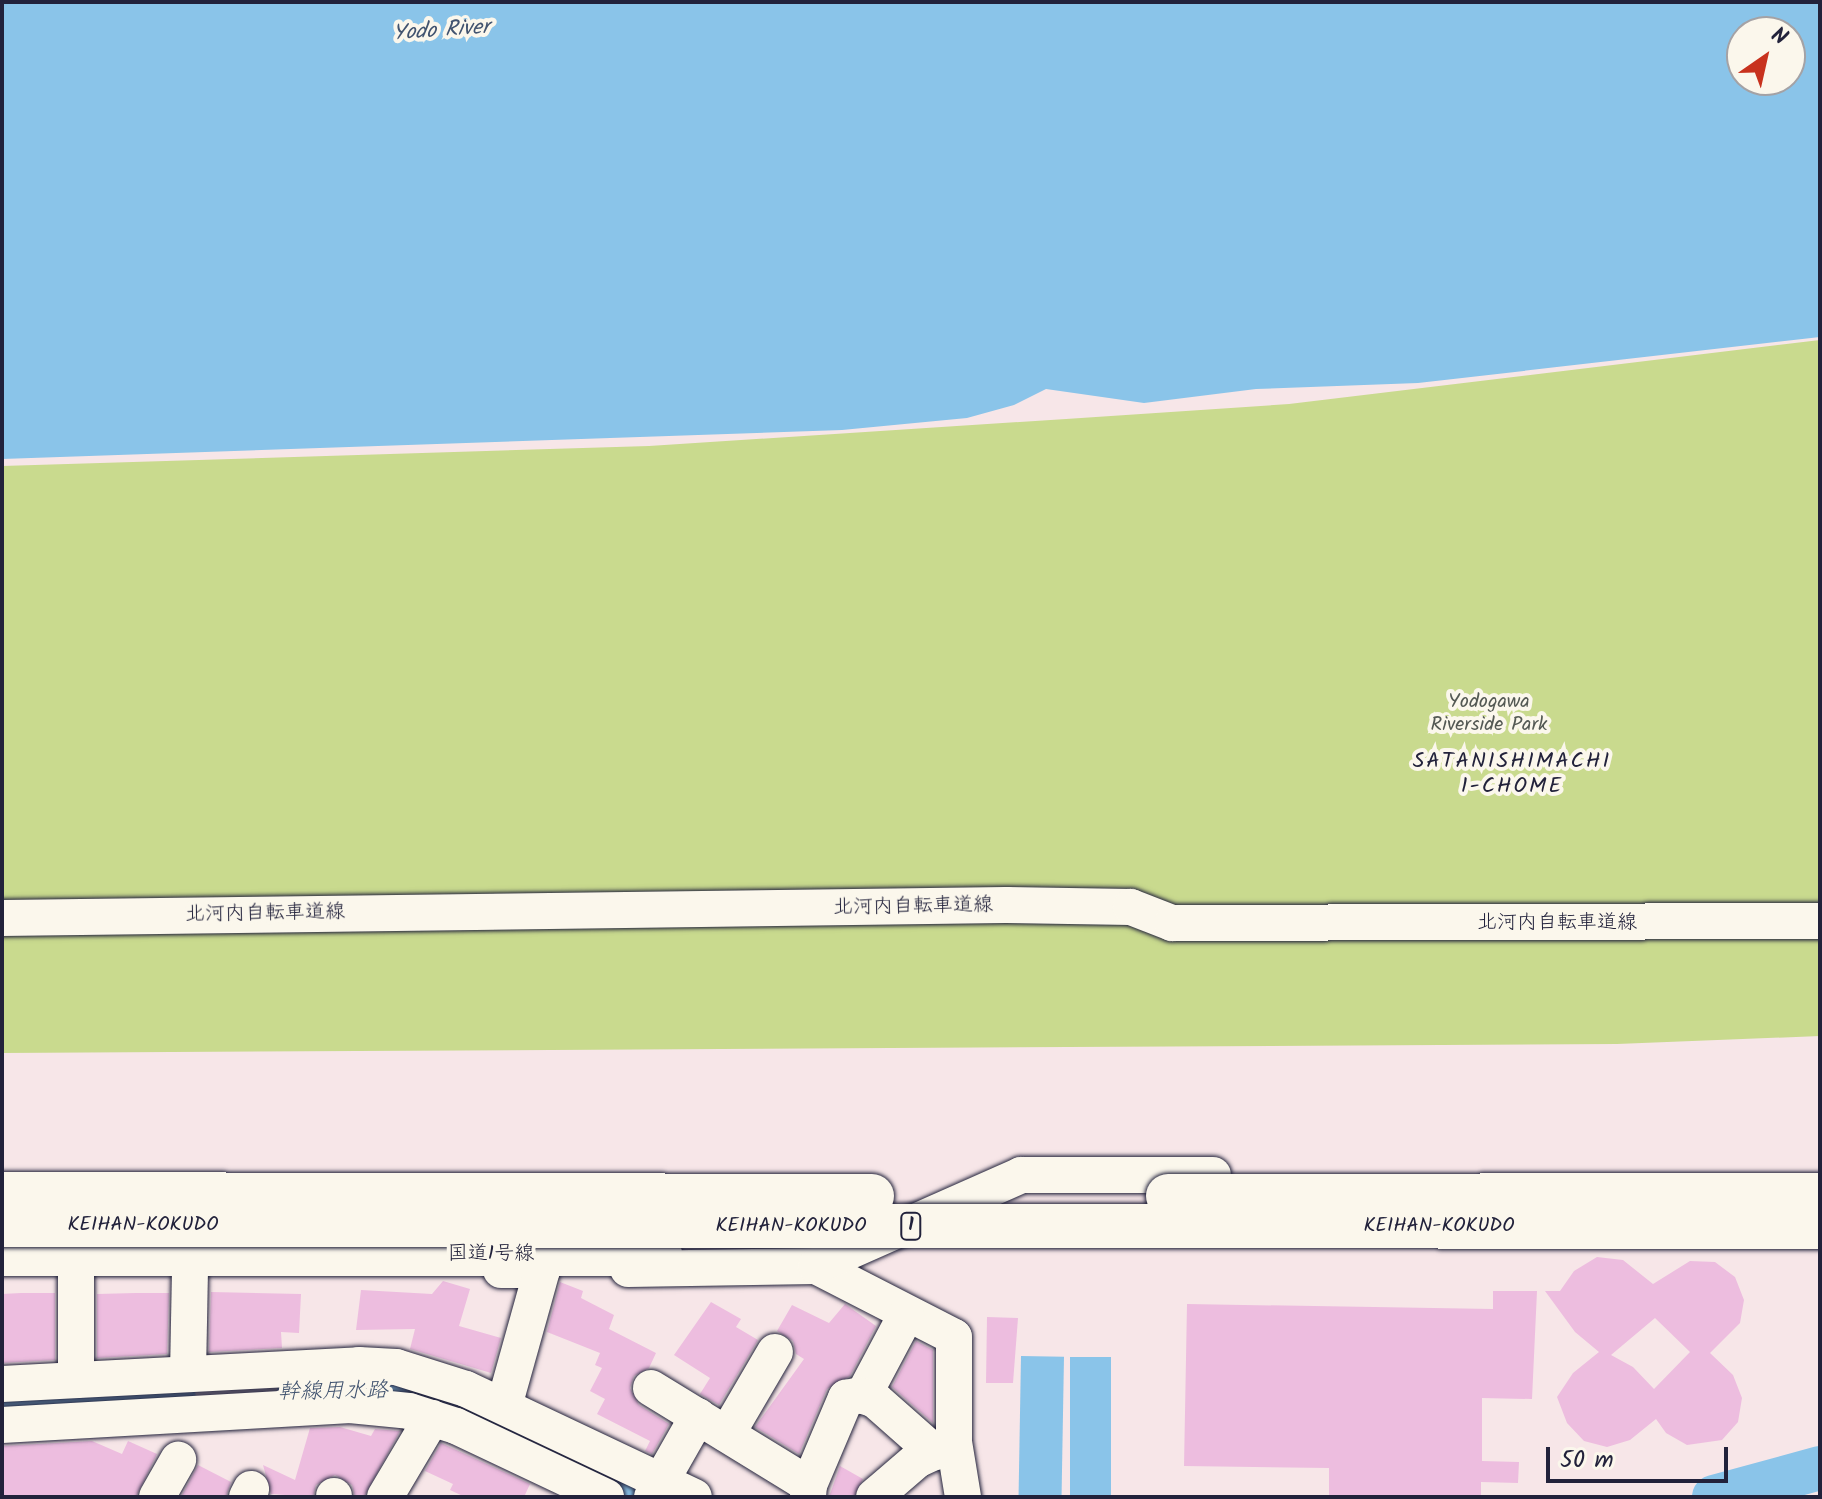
<!DOCTYPE html>
<html>
<head>
<meta charset="utf-8">
<style>
	body { margin:0 }
	#map { position:relative; width:1822px; height:1499px; overflow:hidden; background:#f7e6e8; font-family:Kalam,"Klee One",sans-serif }
	div>[style] { position:absolute }
	.green>* { inset:0; background:#c9da8e }
	.water>* { inset:0; background:#8ac4e9; transform-origin:0 0 }
	.river>* { height:44px; margin:-22px; padding:0 22px; transform-origin:22px; border-radius:22px; background:#8ac4e9 }
	.building>* { inset:0; background:#edbddf }
	.roads { filter:drop-shadow(0 0 2px #22223b) drop-shadow(0 0 2px #22223b) }
	.minor>* { height:36px; margin:-18px; padding:0 18px; transform-origin:18px; border-radius:18px; background:#fbf7ec }
	.highway>* { height:44px; margin:-22px; padding:0 22px; transform-origin:22px; border-radius:22px; background:#fbf7ec }
	.bridges { filter:drop-shadow(0 0 2px #22223b) drop-shadow(0 0 2px #22223b) }
	.highway-bridge>* { height:44px; margin:-22px; padding:0 22px; transform-origin:22px; border-radius:22px; background:#fbf7ec }
	span { translate:-50% -50%; white-space:nowrap; text-align:center; line-height:1.15; -webkit-text-stroke:8px #fbf7ec; paint-order:stroke }
	.shield-label span { padding:2px 6px; background:#fbf7ec; border:2px solid; border-radius:6px; -webkit-text-stroke-width:0 }
	.shield-label { font-size:18px; color:#22223b; font-weight:700 }
	.park-label { font-size:20px; color:#545954 }
	.street-label { font-size:20px; color:#22223b }
	.water-label { font-size:22px; color:#41536f; font-style:italic }
	.neighbourhood-label { font-size:22px; color:#22223b; letter-spacing:2px }
	.frame { position:absolute; inset:0; border:4px solid #22223b; pointer-events:none }
	.north { position:absolute; left:1726px; top:16px; width:80px; height:80px; box-sizing:border-box; background:#fbf7ec; border:2px solid #a4a2a5; border-radius:50%; rotate:34deg; font-size:22px; font-weight:700; line-height:32px; text-align:center; color:#22223b }
	.north::after { content:''; display:block; margin:auto; width:28px; height:36px; background:#c8321e; clip-path:polygon(50% 0,100% 100%,50% 72%,0 100%) }
	.scale { position:absolute; left:1546px; top:1447px; width:182px; height:36px; box-sizing:border-box; border:4px solid #22223b; border-top:0; padding-left:10px; font-size:24px; line-height:28px; white-space:nowrap; color:#22223b; -webkit-text-stroke:6px #fbf7ec; paint-order:stroke }
</style>
</head>
<body>
<div id="map">
	<div class="green">
		<div style="clip-path:polygon(1820px 340px,1820px 1036px,1617px 1044px,2px 1053px,2px 466px,649px 446px,1066px 419px,1289px 404px)"></div>
	</div>
	<div class="water">
		<div style="clip-path:polygon(evenodd,2px 2px,1820px 2px,1820px 337px,1418px 383px,1256px 389px,1144px 403px,1046px 389px,1014px 405px,967px 418px,842px 430px,2px 459px,2px 2px,1742px 32px,1790px 32px,1790px 80px,1742px 80px,1742px 32px)"></div>
		<div style="left:1021px;top:1356px;width:43px;height:141px;rotate:1deg"></div>
		<div style="left:1070px;top:1357px;width:41px;height:140px"></div>
	</div>
	<div class="river">
		<div style="left:299px;top:1391px;width:68px;rotate:-3.4deg"></div>
		<div style="left:367px;top:1387px;width:50px;rotate:6.8deg"></div>
		<div style="left:417px;top:1393px;width:97px;rotate:23.1deg"></div>
		<div style="left:2px;top:1406px;width:172px;rotate:-3deg"></div>
		<div style="left:568px;top:1461px;width:81px;rotate:26.3deg"></div>
		<div style="left:1714px;top:1497px;width:110px;rotate:-15.3deg"></div>
	</div>
	<div class="building">
		<div style="clip-path:polygon(evenodd,1597px 1257px,1623px 1260px,1653px 1284px,1690px 1261px,1715px 1262px,1735px 1277px,1744px 1300px,1740px 1323px,1710px 1353px,1733px 1375px,1742px 1398px,1738px 1422px,1722px 1440px,1687px 1445px,1666px 1433px,1656px 1419px,1630px 1440px,1607px 1447px,1584px 1441px,1567px 1423px,1557px 1397px,1573px 1373px,1599px 1352px,1575px 1332px,1545px 1291px,1560px 1291px,1574px 1271px,1597px 1257px,1655px 1318px,1690px 1352px,1654px 1389px,1633px 1367px,1611px 1355px,1655px 1318px)"></div>
		<div style="clip-path:polygon(443px 1281px,470px 1289px,459px 1326px,501px 1338px,491px 1373px,410px 1349px,415px 1329px,356px 1330px,361px 1290px,432px 1294px)"></div>
		<div style="clip-path:polygon(560px 1282px,583px 1291px,581px 1298px,614px 1315px,609px 1329px,656px 1353px,649px 1368px,634px 1376px,630px 1388px,639px 1405px,669px 1424px,652px 1454px,645px 1451px,650px 1441px,597px 1414px,605px 1399px,590px 1391px,602px 1368px,595px 1365px,600px 1353px,547px 1332px)"></div>
		<div style="clip-path:polygon(1493px 1291px,1537px 1291px,1532px 1399px,1482px 1398px,1482px 1461px,1519px 1462px,1518px 1483px,1481px 1482px,1481px 1497px,1329px 1497px,1329px 1468px,1184px 1466px,1187px 1304px,1493px 1309px)"></div>
		<div style="clip-path:polygon(211px 1292px,301px 1294px,299px 1333px,281px 1332px,282px 1348px,209px 1352px)"></div>
		<div style="clip-path:polygon(21px 1293px,55px 1293px,55px 1360px,2px 1363px,2px 1294px)"></div>
		<div style="clip-path:polygon(136px 1293px,169px 1293px,167px 1354px,97px 1358px,97px 1294px)"></div>
		<div style="clip-path:polygon(711px 1302px,741px 1319px,736px 1327px,758px 1340px,719px 1405px,700px 1394px,710px 1378px,674px 1355px)"></div>
		<div style="clip-path:polygon(845px 1304px,876px 1326px,850px 1376px,827px 1389px,799px 1454px,755px 1427px,804px 1359px,796px 1354px,793px 1341px,777px 1331px,792px 1305px,829px 1323px)"></div>
		<div style="clip-path:polygon(987px 1317px,1018px 1318px,1013px 1383px,986px 1383px)"></div>
		<div style="clip-path:polygon(916px 1341px,933px 1350px,933px 1423px,892px 1387px)"></div>
		<div style="clip-path:polygon(340px 1427px,371px 1436px,375px 1429px,400px 1431px,364px 1497px,355px 1497px,352px 1485px,335px 1475px,316px 1485px,313px 1497px,271px 1494px,263px 1465px,295px 1480px,310px 1428px)"></div>
		<div style="clip-path:polygon(92px 1441px,122px 1454px,128px 1441px,157px 1454px,136px 1497px,2px 1497px,2px 1446px)"></div>
		<div style="clip-path:polygon(441px 1443px,530px 1484px,524px 1497px,465px 1497px,450px 1490px,453px 1484px,425px 1471px)"></div>
		<div style="clip-path:polygon(198px 1465px,231px 1482px,226px 1497px,181px 1497px)"></div>
		<div style="clip-path:polygon(840px 1466px,863px 1479px,854px 1497px,829px 1497px)"></div>
	</div>
	<div class="roads">
		<div class="minor">
			<div style="left:2px;top:918px;width:1005px;rotate:-0.74deg"></div>
			<div style="left:1007px;top:905px;width:124px;rotate:0.9deg"></div>
			<div style="left:1131px;top:907px;width:44px;rotate:21.3deg"></div>
			<div style="left:1172px;top:923px;width:648px;rotate:-0.18deg"></div>
			<div style="left:816px;top:1266px;width:155px;rotate:27.2deg"></div>
			<div style="left:954px;top:1337px;width:105px;rotate:90deg"></div>
			<div style="left:954px;top:1442px;width:56px;rotate:80.7deg"></div>
			<div style="left:628px;top:1269px;width:188px;rotate:-0.9deg"></div>
			<div style="left:816px;top:1266px;width:224px;rotate:-23.9deg"></div>
			<div style="left:1021px;top:1175px;width:192px"></div>
			<div style="left:501px;top:1270px;width:41px"></div>
			<div style="left:542px;top:1270px;width:141px;rotate:105.6deg"></div>
			<div style="left:188px;top:1374px;width:103px;rotate:-88.9deg"></div>
			<div style="left:76px;top:1380px;width:109px;rotate:-90deg"></div>
			<div style="left:2px;top:1384px;width:358px;rotate:-3deg"></div>
			<div style="left:359px;top:1365px;width:37px;rotate:3deg"></div>
			<div style="left:396px;top:1367px;width:73px;rotate:17.4deg"></div>
			<div style="left:466px;top:1389px;width:252px;rotate:25.3deg"></div>
			<div style="left:651px;top:1388px;width:185px;rotate:31.5deg"></div>
			<div style="left:809px;top:1485px;width:12px;rotate:95deg"></div>
			<div style="left:863px;top:1396px;width:92px;rotate:-62deg"></div>
			<div style="left:2px;top:1425px;width:349px;rotate:-3.3deg"></div>
			<div style="left:350px;top:1405px;width:59px;rotate:5.8deg"></div>
			<div style="left:409px;top:1411px;width:49px;rotate:17.7deg"></div>
			<div style="left:456px;top:1426px;width:166px;rotate:25.3deg"></div>
			<div style="left:727px;top:1434px;width:95px;rotate:-59.7deg"></div>
			<div style="left:809px;top:1485px;width:95px;rotate:-67deg"></div>
			<div style="left:846px;top:1398px;width:14px;rotate:-12deg"></div>
			<div style="left:860px;top:1395px;width:16px;rotate:18deg"></div>
			<div style="left:875px;top:1400px;width:79px;rotate:41.4deg"></div>
			<div style="left:157px;top:1497px;width:43px;rotate:-60.4deg"></div>
			<div style="left:247px;top:1497px;width:9px;rotate:-63deg"></div>
			<div style="left:334px;top:1497px;width:1px;rotate:-90deg"></div>
			<div style="left:385px;top:1497px;width:92px;rotate:-59.3deg"></div>
			<div style="left:652px;top:1497px;width:93px;rotate:-60.4deg"></div>
			<div style="left:874px;top:1497px;width:57px;rotate:-40.7deg"></div>
			<div style="left:917px;top:1460px;width:40px;rotate:-25deg"></div>
		</div>
		<div class="highway">
			<div style="left:2px;top:1254px;width:658px"></div>
		</div>
	</div>
	<div class="bridges">
		<div class="highway-bridge">
			<div style="left:2px;top:1194px;width:870px;rotate:0.13deg"></div>
			<div style="left:1168px;top:1196px;width:652px;rotate:-0.09deg"></div>
			<div style="left:2px;top:1225px;width:1818px;rotate:0.06deg"></div>
		</div>
	</div>
	<div class="shield-label">
		<span style="left:911px;top:1226px">1</span>
	</div>
	<div class="park-label">
		<span style="left:1489px;top:714px">Yodogawa<br>Riverside Park</span>
	</div>
	<div class="street-label">
		<span style="left:913px;top:907px;rotate:-1deg">北河内自転車道線</span>
		<span style="left:265px;top:914px;rotate:-1deg">北河内自転車道線</span>
		<span style="left:1557px;top:923px">北河内自転車道線</span>
		<span style="left:143px;top:1225px">KEIHAN-KOKUDO</span>
		<span style="left:791px;top:1226px">KEIHAN-KOKUDO</span>
		<span style="left:1439px;top:1226px">KEIHAN-KOKUDO</span>
		<span style="left:491px;top:1254px">国道1号線</span>
	</div>
	<div class="water-label">
		<span style="left:441px;top:31px;rotate:-4deg">Yodo River</span>
		<span style="left:333px;top:1392px;rotate:-1deg">幹線用水路</span>
	</div>
	<div class="neighbourhood-label">
		<span style="left:1512px;top:774px">SATANISHIMACHI<br>1-CHOME</span>
	</div>
	<div class="frame"></div>
	<div class="north">N</div>
	<div class="scale">50 m</div>
</div>
</body>
</html>
